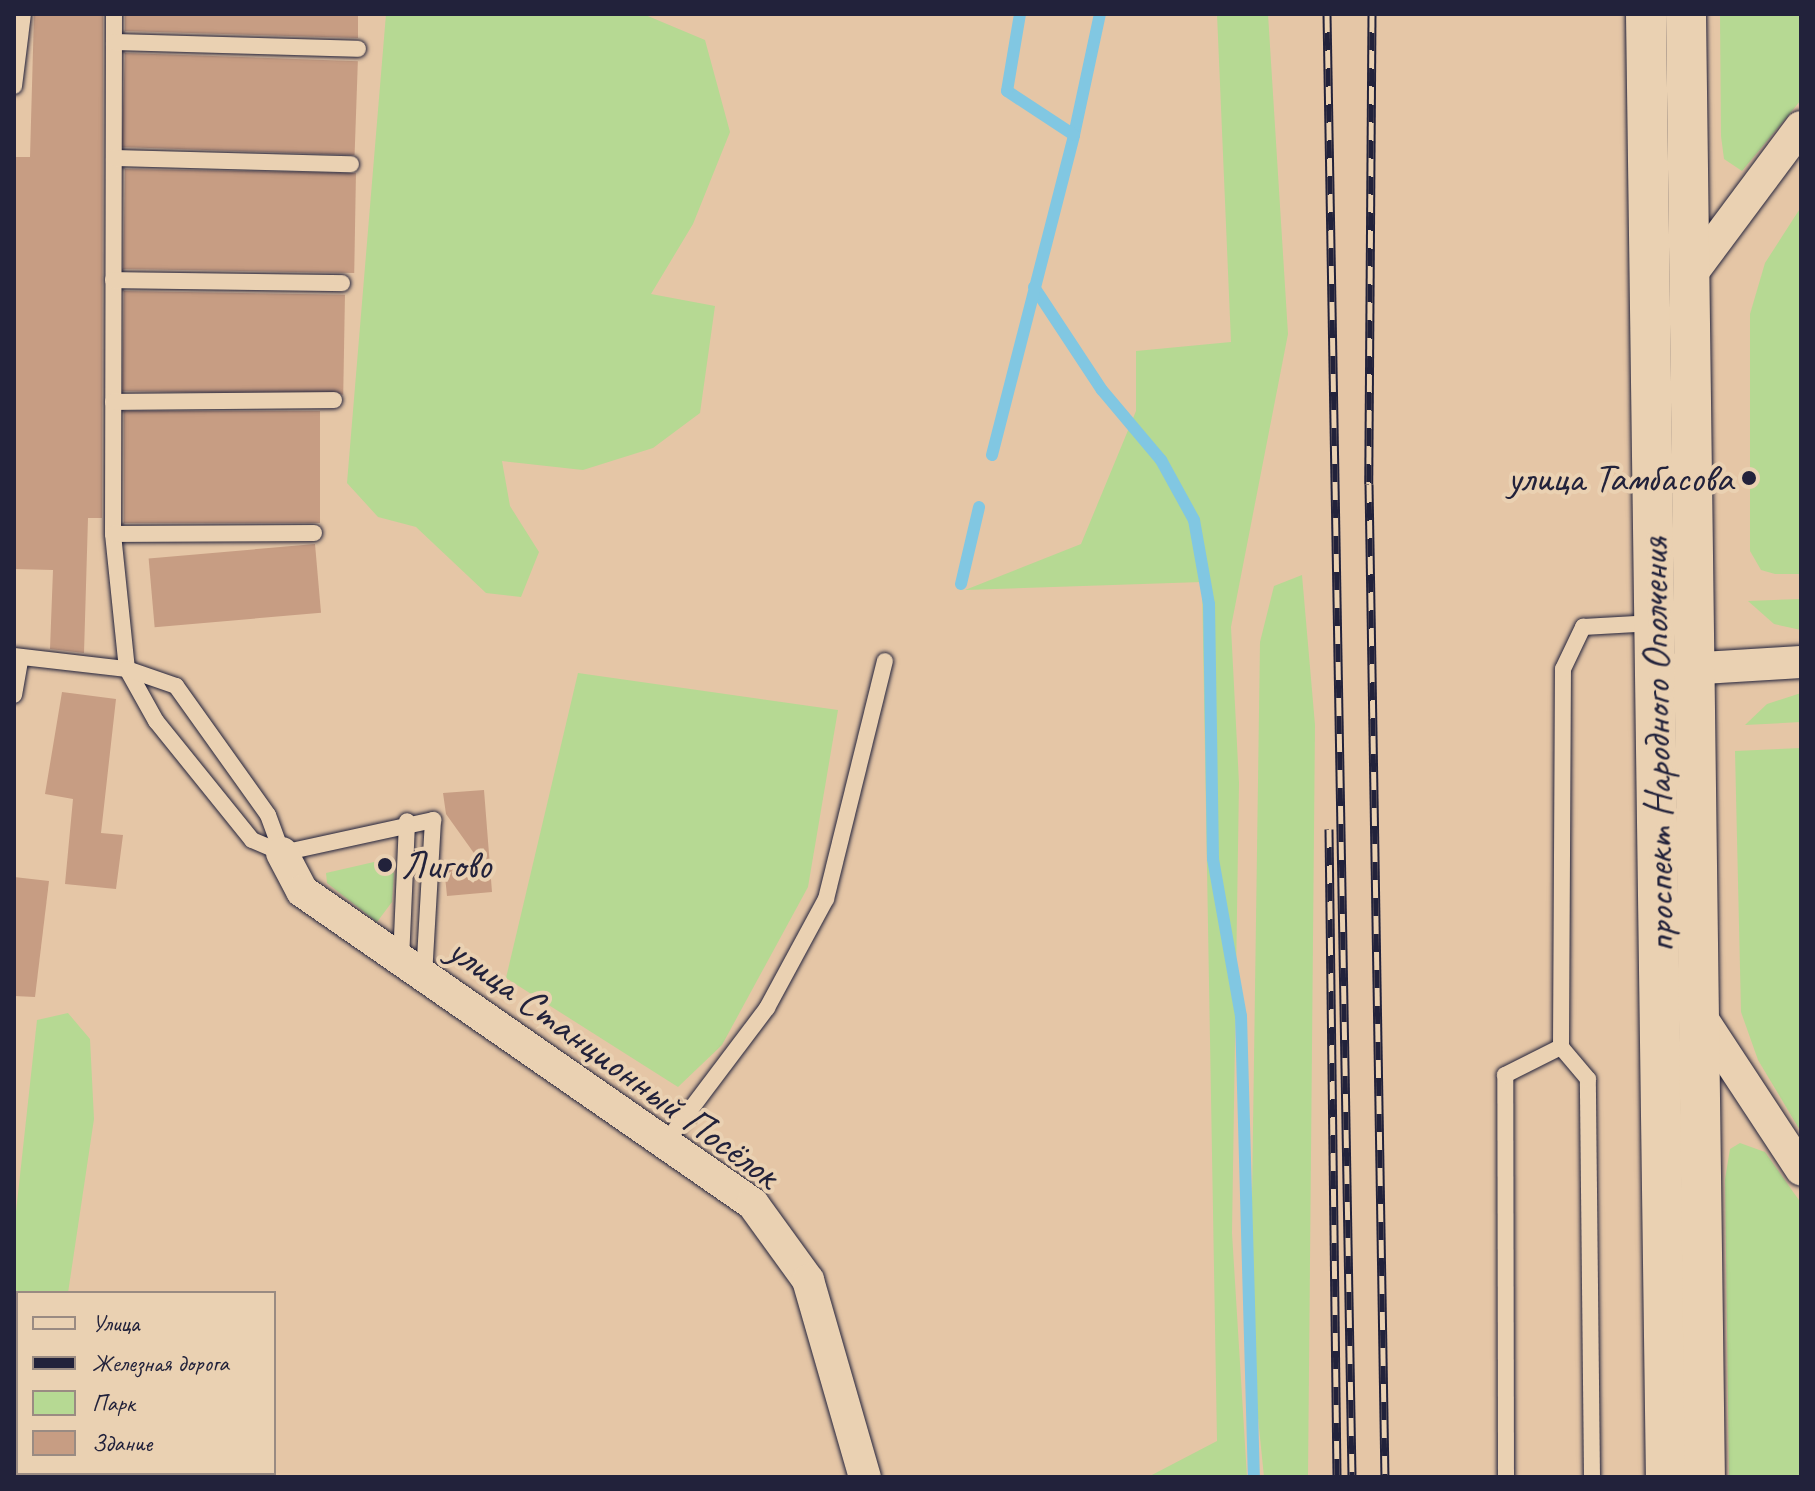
<!DOCTYPE html>
<html>
<head>
<meta charset="utf-8">
<style>
	body { margin:0 }
	#map { position:relative; width:1815px; height:1491px; overflow:hidden; background:#e5c6a6; font-family:Caveat,sans-serif }
	div>[style] { position:absolute }
	.green>* { inset:0; background:#b6d993 }
	.stream>* { height:12px; margin:-6px; padding:0 6px; transform-origin:6px; border-radius:6px; background:#81c7e2 }
	.building>* { inset:0; background:#c79d83; transform-origin:0 0 }
	.roads { filter:drop-shadow(0 0 2px #22223b) drop-shadow(0 0 2px #22223b) }
	.service>* { height:16px; margin:-8px; padding:0 8px; transform-origin:8px; border-radius:8px; background:#ead1b2 }
	.minor>* { height:32px; margin:-16px; padding:0 16px; transform-origin:16px; border-radius:16px; background:#ead1b2 }
	.tertiary>* { height:40px; margin:-20px; padding:0 20px; transform-origin:20px; border-radius:20px; background:#ead1b2 }
	.rail>* { height:9px; margin-top:-4.5px; transform-origin:0; background:repeating-linear-gradient(90deg,#ead1b2 0 18px,#22223b 0 36px); box-sizing:border-box; border-block:2px solid #22223b }
	.dots>* { width:22px; height:22px; translate:-50% -50%; box-sizing:border-box; border:4px solid #ead1b2; border-radius:50% }
	span { translate:-50% -50%; white-space:nowrap; text-align:center; line-height:1.15; -webkit-text-stroke:8px #ead1b2; paint-order:stroke }
	.poi-label { font-size:40px; color:#22223b }
	.right { translate:-100% -50%; text-align:right }
	.left { translate:0 -50%; text-align:left }
	.street-label { font-size:40px; color:#22223b }
	.frame { position:absolute; inset:0; border:16px solid #22223b; pointer-events:none }
	.legend { position:absolute; left:16px; top:1291px; width:260px; height:184px; box-sizing:border-box; background:#ead1b2; border:2px solid #9a8b82; margin:0; padding:10px 14px; list-style:none; font-size:24px; color:#22223b }
	.legend li { display:flex; align-items:center; gap:16px; height:40px }
	.legend b { width:40px; border:2px solid #9a8b82 }
</style>
</head>
<body>
<div id="map">
	<div class="green">
		<div style="clip-path:polygon(386px 14px,643px 14px,705px 40px,730px 132px,693px 224px,651px 294px,715px 306px,700px 413px,653px 448px,583px 470px,502px 461px,510px 506px,539px 552px,521px 597px,486px 593px,416px 527px,378px 517px,347px 483px)"></div>
		<div style="clip-path:polygon(1217px 14px,1268px 14px,1288px 334px,1231px 627px,1239px 783px,1232px 1233px,1247px 1477px,1148px 1477px,1217px 1441px,1202px 582px,965px 590px,1081px 544px,1136px 411px,1136px 351px,1231px 342px)"></div>
		<div style="clip-path:polygon(1720px 14px,1801px 14px,1801px 100px,1742px 171px,1724px 159px,1721px 136px)"></div>
		<div style="clip-path:polygon(1801px 207px,1801px 574px,1775px 574px,1761px 570px,1750px 551px,1750px 314px,1765px 263px)"></div>
		<div style="clip-path:polygon(1302px 575px,1315px 725px,1308px 1477px,1264px 1477px,1250px 1338px,1260px 642px,1274px 586px)"></div>
		<div style="clip-path:polygon(1801px 599px,1801px 630px,1774px 624px,1748px 601px)"></div>
		<div style="clip-path:polygon(578px 673px,838px 710px,808px 887px,722px 1045px,678px 1087px,506px 978px)"></div>
		<div style="clip-path:polygon(1801px 693px,1801px 722px,1745px 725px,1767px 704px)"></div>
		<div style="clip-path:polygon(1801px 748px,1801px 1132px,1758px 1060px,1741px 1012px,1735px 751px)"></div>
		<div style="clip-path:polygon(374px 862px,394px 873px,392px 902px,377px 922px,327px 883px,326px 873px)"></div>
		<div style="clip-path:polygon(68px 1013px,90px 1039px,94px 1119px,68px 1293px,18px 1293px,18px 1473px,53px 1477px,14px 1477px,14px 1230px,37px 1020px)"></div>
		<div style="clip-path:polygon(1740px 1143px,1765px 1152px,1801px 1203px,1801px 1477px,1729px 1477px,1725px 1179px,1730px 1149px)"></div>
	</div>
	<div class="stream">
		<div style="left:1074px;top:135px;width:124px;rotate:-77.9deg"></div>
		<div style="left:1034px;top:287px;width:123px;rotate:56.6deg"></div>
		<div style="left:1102px;top:390px;width:92px;rotate:49.9deg"></div>
		<div style="left:1161px;top:460px;width:68px;rotate:61.2deg"></div>
		<div style="left:1194px;top:520px;width:85px;rotate:79.9deg"></div>
		<div style="left:1209px;top:604px;width:255px;rotate:89.1deg"></div>
		<div style="left:1213px;top:859px;width:159px;rotate:79.9deg"></div>
		<div style="left:1241px;top:1016px;width:461px;rotate:88.4deg"></div>
		<div style="left:992px;top:455px;width:330px;rotate:-75.6deg"></div>
		<div style="left:1074px;top:135px;width:80px;rotate:-146.7deg"></div>
		<div style="left:1007px;top:91px;width:78px;rotate:-80.4deg"></div>
		<div style="left:961px;top:584px;width:79px;rotate:-76.8deg"></div>
	</div>
	<div class="building">
		<div style="clip-path:polygon(34px 14px,103px 14px,102px 518px,88px 518px,84px 653px,50px 649px,53px 570px,14px 569px,14px 157px,30px 157px)"></div>
		<div style="clip-path:polygon(125px 14px,358px 14px,358px 38px,125px 31px)"></div>
		<div style="left:125px;top:53px;width:233px;height:94px;rotate:2deg"></div>
		<div style="left:125px;top:169px;width:231px;height:100px;rotate:1deg"></div>
		<div style="left:124px;top:291px;width:221px;height:100px;rotate:1deg"></div>
		<div style="left:320px;top:411px;width:112px;height:196px;rotate:90deg"></div>
		<div style="left:315px;top:544px;width:69px;height:167px;rotate:85deg"></div>
		<div style="clip-path:polygon(62px 692px,116px 699px,101px 833px,123px 835px,116px 889px,65px 884px,73px 799px,45px 794px)"></div>
		<div style="clip-path:polygon(484px 790px,492px 892px,447px 896px,444px 866px,481px 863px,446px 814px,443px 793px)"></div>
		<div style="clip-path:polygon(14px 877px,49px 881px,35px 997px,14px 996px)"></div>
	</div>
	<div class="roads">
		<div class="service">
			<div style="left:114px;top:14px;width:520px;rotate:90.11deg"></div>
			<div style="left:113px;top:534px;width:136px;rotate:84.1deg"></div>
			<div style="left:127px;top:669px;width:60px;rotate:60.9deg"></div>
			<div style="left:156px;top:721px;width:153px;rotate:51.1deg"></div>
			<div style="left:252px;top:840px;width:33px;rotate:23deg"></div>
			<div style="left:282px;top:853px;width:155px;rotate:-12.3deg"></div>
			<div style="left:433px;top:820px;width:157px;rotate:93.3deg"></div>
			<div style="left:114px;top:42px;width:244px;rotate:1.6deg"></div>
			<div style="left:14px;top:86px;width:73px;rotate:-82.9deg"></div>
			<div style="left:114px;top:158px;width:237px;rotate:1.5deg"></div>
			<div style="left:113px;top:280px;width:229px;rotate:0.8deg"></div>
			<div style="left:113px;top:402px;width:221px;rotate:-0.5deg"></div>
			<div style="left:113px;top:534px;width:201px;rotate:-0.3deg"></div>
			<div style="left:14px;top:656px;width:114px;rotate:6.6deg"></div>
			<div style="left:127px;top:669px;width:52px;rotate:19.1deg"></div>
			<div style="left:176px;top:686px;width:158px;rotate:54.5deg"></div>
			<div style="left:268px;top:815px;width:40px;rotate:69.8deg"></div>
			<div style="left:14px;top:695px;width:35px;rotate:-80deg"></div>
			<div style="left:401px;top:960px;width:139px;rotate:-87.5deg"></div>
			<div style="left:666px;top:1142px;width:168px;rotate:-53deg"></div>
			<div style="left:767px;top:1008px;width:124px;rotate:-61.6deg"></div>
			<div style="left:826px;top:899px;width:245px;rotate:-76.1deg"></div>
			<div style="left:1506px;top:1477px;width:402px;rotate:-90.1deg"></div>
			<div style="left:1505px;top:1075px;width:63px;rotate:-26.6deg"></div>
			<div style="left:1592px;top:1477px;width:398px;rotate:-90.6deg"></div>
			<div style="left:1588px;top:1079px;width:42px;rotate:-130.2deg"></div>
			<div style="left:1561px;top:1047px;width:378px;rotate:-89.7deg"></div>
			<div style="left:1563px;top:669px;width:47px;rotate:-64.5deg"></div>
			<div style="left:1583px;top:627px;width:71px;rotate:-3.2deg"></div>
		</div>
		<div class="minor">
			<div style="left:1689px;top:277px;width:187px;rotate:-53.3deg"></div>
			<div style="left:1670px;top:670px;width:131px;rotate:-3.5deg"></div>
			<div style="left:282px;top:853px;width:43px;rotate:62.2deg"></div>
			<div style="left:302px;top:891px;width:549px;rotate:34.76deg"></div>
			<div style="left:753px;top:1204px;width:94px;rotate:54.1deg"></div>
			<div style="left:808px;top:1280px;width:205px;rotate:73.9deg"></div>
			<div style="left:1699px;top:1014px;width:186px;rotate:56.7deg"></div>
		</div>
		<div class="tertiary">
			<div style="left:1646px;top:14px;width:1463px;rotate:89.22deg"></div>
			<div style="left:1686px;top:14px;width:1463px;rotate:89.26deg"></div>
		</div>
	</div>
	<div class="rail">
		<div style="left:1327px;top:14px;width:1463px;rotate:89.02deg"></div>
		<div style="left:1372px;top:14px;width:470px;rotate:90.4deg"></div>
		<div style="left:1369px;top:484px;width:993px;rotate:89.08deg"></div>
		<div style="left:1329px;top:829px;width:648px;rotate:89.29deg"></div>
	</div>
	<div class="dots">
		<div style="left:1749px;top:478px;background:#22223b"></div>
		<div style="left:385px;top:865px;background:#22223b"></div>
	</div>
	<div class="poi-label">
		<span class="right" style="left:1733px;top:478px">улица Тамбасова</span>
		<span class="left" style="left:401px;top:865px">Лигово</span>
	</div>
	<div class="street-label">
		<span style="left:1657px;top:745px;rotate:-91deg">проспект Народного Ополчения</span>
		<span style="left:614px;top:1062px;rotate:36deg">улица Станционный Посёлок</span>
	</div>
	<div class="frame"></div>
	<ul class="legend">
	<li><b style="height:10px;background:#ead1b2"></b>Улица</li>
	<li><b style="height:10px;background:#22223b"></b>Железная дорога</li>
	<li><b style="height:22px;background:#b6d993"></b>Парк</li>
	<li><b style="height:22px;background:#c79d83"></b>Здание</li>
	</ul>
</div>
</body>
</html>
